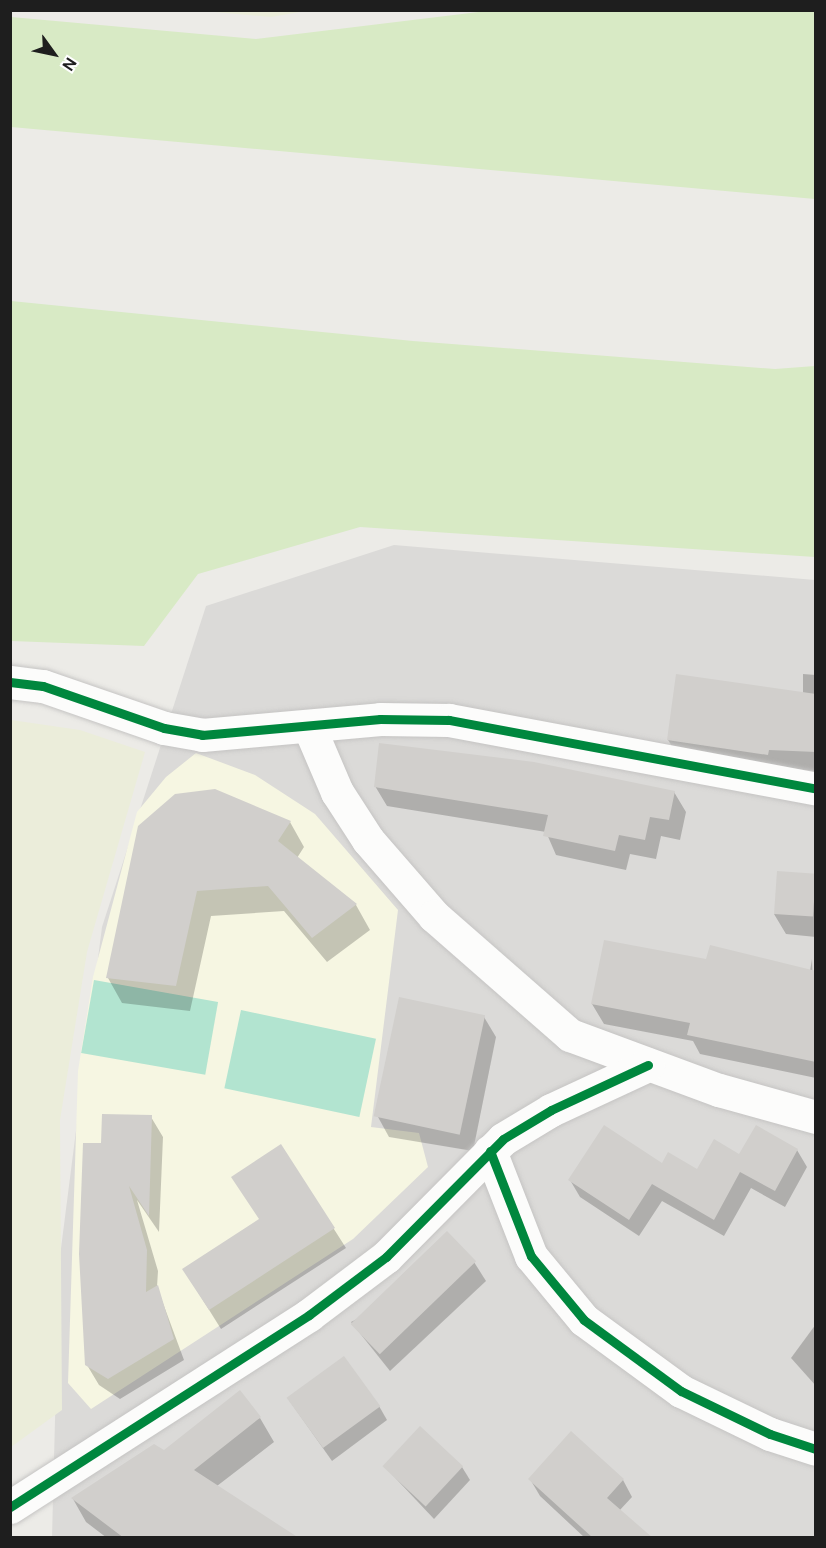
<!DOCTYPE html>
<html>
<head>
<meta charset="utf-8">
<style>
	body { margin:0 }
	#map { position:relative; width:826px; height:1548px; overflow:hidden; background:#ecebe7; font-family:"DM Sans",sans-serif }
	div>[style] { position:absolute }
	.residential>* { inset:0; background:#dbdad8 }
	.education>* { inset:0; background:#f6f6e2 }
	.farmland>* { inset:0; background:#ebedda }
	.grass>* { inset:0; background:#d8eac5 }
	.pitch>* { inset:0; background:#b2e4d0; transform-origin:0 0 }
	.shadow>* { inset:0; background:#0003 }
	.building>* { inset:0; background:#d1cfcc; transform-origin:0 0 }
	.roads { filter:drop-shadow(0 0 2px #c5c4c3) drop-shadow(0 0 2px #c5c4c3) }
	.minor>* { height:33px; margin:-16.5px; padding:0 16.5px; transform-origin:16.5px; border-radius:16.5px; background:#fcfcfb }
	.cycleway>* { height:9px; margin:-4.5px; padding:0 4.5px; transform-origin:4.5px; border-radius:4.5px; background:#00873e }
	span { translate:-50% -50%; white-space:nowrap; text-align:center; line-height:1.15; -webkit-text-stroke:5px #fff; paint-order:stroke }
	.frame { position:absolute; inset:0; border:12px solid #1e1e1e; pointer-events:none }
	.north { position:absolute; left:24px; top:24px; width:60px; height:60px; -webkit-text-stroke:4px #fff; paint-order:stroke; rotate:123deg; font-size:16px; font-weight:700; line-height:24px; text-align:center; color:#1e1e1e }
	.north::after { content:''; display:block; margin:auto; width:21px; height:27px; background:#1e1e1e; clip-path:polygon(50% 0,100% 100%,50% 72%,0 100%) }
</style>
</head>
<body>
<div id="map">
	<div class="residential">
		<div style="clip-path:polygon(394px 545px,815px 580px,815px 1537px,52px 1538px,59px 1264px,102px 927px,206px 606px)"></div>
	</div>
	<div class="education">
		<div style="clip-path:polygon(196px 753px,255px 775px,315px 814px,398px 910px,371px 1127px,419px 1133px,428px 1167px,353px 1239px,91px 1409px,68px 1383px,78px 1071px,93px 977px,137px 812px,166px 777px)"></div>
	</div>
	<div class="farmland">
		<div style="clip-path:polygon(204px 11px,306px 10px,306px 11px,271px 17px)"></div>
		<div style="clip-path:polygon(11px 720px,80px 730px,145px 752px,87px 952px,60px 1120px,62px 1410px,11px 1447px)"></div>
	</div>
	<div class="grass">
		<div style="clip-path:polygon(495px 10px,815px 11px,815px 199px,11px 127px,11px 17px,256px 39px)"></div>
		<div style="clip-path:polygon(11px 301px,413px 341px,775px 369px,815px 366px,815px 557px,360px 527px,198px 574px,144px 646px,11px 641px)"></div>
	</div>
	<div class="pitch">
		<div style="left:94px;top:980px;width:126px;height:74px;rotate:10deg"></div>
		<div style="left:241px;top:1010px;width:138px;height:80px;rotate:12deg"></div>
	</div>
	<div class="shadow">
		<div style="clip-path:polygon(803px 674px,816px 675px,816px 771px,680px 759px,668px 740px,803px 694px)"></div>
		<div style="clip-path:polygon(375px 786px,674px 792px,686px 812px,680px 840px,661px 836px,656px 859px,630px 854px,626px 870px,556px 855px,546px 832px,387px 806px)"></div>
		<div style="clip-path:polygon(290px 822px,304px 847px,297px 858px,356px 905px,370px 930px,327px 962px,284px 911px,211px 916px,190px 1011px,122px 1003px,108px 978px,140px 827px)"></div>
		<div style="clip-path:polygon(816px 868px,816px 937px,786px 934px,774px 914px,815px 875px)"></div>
		<div style="clip-path:polygon(812px 959px,816px 1078px,700px 1054px,693px 1041px,604px 1024px,592px 1004px,707px 961px,810px 971px)"></div>
		<div style="clip-path:polygon(484px 1017px,496px 1037px,473px 1151px,389px 1137px,378px 1117px)"></div>
		<div style="clip-path:polygon(151px 1117px,163px 1137px,159px 1232px,137px 1200px,158px 1271px,157px 1287px,184px 1360px,120px 1399px,99px 1385px,87px 1365px,102px 1145px)"></div>
		<div style="clip-path:polygon(281px 1146px,346px 1248px,221px 1329px,196px 1289px,260px 1220px)"></div>
		<div style="clip-path:polygon(797px 1150px,807px 1167px,785px 1207px,751px 1188px,724px 1236px,662px 1201px,639px 1236px,580px 1197px,570px 1180px,662px 1165px,698px 1171px,740px 1156px)"></div>
		<div style="clip-path:polygon(474px 1262px,486px 1281px,390px 1371px,351px 1322px)"></div>
		<div style="clip-path:polygon(816px 1324px,816px 1386px,791px 1358px)"></div>
		<div style="clip-path:polygon(289px 1400px,379px 1406px,387px 1420px,332px 1461px)"></div>
		<div style="clip-path:polygon(260px 1418px,274px 1442px,217px 1486px,296px 1538px,107px 1538px,86px 1522px,73px 1499px)"></div>
		<div style="clip-path:polygon(385px 1467px,462px 1467px,470px 1480px,434px 1519px)"></div>
		<div style="clip-path:polygon(530px 1479px,623px 1480px,632px 1497px,619px 1511px,651px 1538px,585px 1538px,540px 1496px)"></div>
	</div>
	<div class="building">
		<div style="clip-path:polygon(676px 674px,816px 694px,816px 752px,769px 750px,768px 755px,667px 740px)"></div>
		<div style="clip-path:polygon(379px 743px,534px 762px,675px 791px,669px 820px,650px 817px,645px 840px,619px 835px,615px 851px,543px 836px,548px 815px,374px 787px)"></div>
		<div style="clip-path:polygon(215px 789px,291px 821px,278px 841px,357px 904px,312px 938px,268px 886px,197px 891px,176px 986px,106px 978px,138px 826px,175px 794px)"></div>
		<div style="left:777px;top:871px;width:39px;height:43px;rotate:4deg"></div>
		<div style="clip-path:polygon(604px 940px,706px 959px,710px 945px,816px 971px,816px 1062px,687px 1035px,690px 1023px,591px 1004px)"></div>
		<div style="left:399px;top:997px;width:88px;height:122px;rotate:12deg"></div>
		<div style="clip-path:polygon(102px 1114px,152px 1115px,149px 1216px,129px 1186px,147px 1250px,146px 1292px,158px 1285px,174px 1339px,108px 1379px,85px 1365px,79px 1254px,83px 1143px,101px 1143px)"></div>
		<div style="clip-path:polygon(604px 1125px,662px 1163px,668px 1152px,697px 1169px,714px 1139px,739px 1154px,756px 1125px,798px 1149px,775px 1191px,740px 1172px,714px 1220px,652px 1184px,629px 1220px,568px 1180px)"></div>
		<div style="clip-path:polygon(281px 1144px,335px 1228px,209px 1310px,182px 1269px,259px 1219px,231px 1177px)"></div>
		<div style="left:447px;top:1231px;width:42px;height:134px;rotate:46deg"></div>
		<div style="left:344px;top:1356px;width:62px;height:71px;rotate:54deg"></div>
		<div style="clip-path:polygon(240px 1390px,261px 1417px,194px 1470px,299px 1538px,124px 1538px,71px 1498px,154px 1444px,164px 1450px)"></div>
		<div style="left:420px;top:1426px;width:59px;height:55px;rotate:43deg"></div>
		<div style="clip-path:polygon(571px 1431px,624px 1479px,607px 1498px,653px 1538px,593px 1538px,528px 1479px)"></div>
	</div>
	<div class="roads">
		<div class="minor">
			<div style="left:10px;top:682px;width:33px;rotate:7deg"></div>
			<div style="left:43px;top:686px;width:128px;rotate:19.1deg"></div>
			<div style="left:164px;top:728px;width:39px;rotate:10deg"></div>
			<div style="left:202px;top:735px;width:179px;rotate:-5.1deg"></div>
			<div style="left:380px;top:719px;width:69px;rotate:0.8deg"></div>
			<div style="left:449px;top:720px;width:373px;rotate:10.6deg"></div>
			<div style="left:310px;top:729px;width:69px;rotate:66.8deg"></div>
			<div style="left:337px;top:792px;width:57px;rotate:57.1deg"></div>
			<div style="left:368px;top:840px;width:101px;rotate:49deg"></div>
			<div style="left:434px;top:916px;width:181px;rotate:41.2deg"></div>
			<div style="left:570px;top:1035px;width:159px;rotate:20.3deg"></div>
			<div style="left:719px;top:1090px;width:101px;rotate:15.6deg"></div>
			<div style="left:490px;top:1151px;width:113px;rotate:68.7deg"></div>
			<div style="left:531px;top:1256px;width:83px;rotate:50.4deg"></div>
			<div style="left:584px;top:1320px;width:120px;rotate:36.2deg"></div>
			<div style="left:681px;top:1391px;width:99px;rotate:25.8deg"></div>
			<div style="left:770px;top:1434px;width:48px;rotate:18.1deg"></div>
			<div style="left:10px;top:1507px;width:355px;rotate:-32.7deg"></div>
			<div style="left:309px;top:1315px;width:96px;rotate:-37deg"></div>
			<div style="left:386px;top:1257px;width:166px;rotate:-45.2deg"></div>
			<div style="left:503px;top:1139px;width:56px;rotate:-31.1deg"></div>
			<div style="left:551px;top:1110px;width:107px;rotate:-24.9deg"></div>
		</div>
	</div>
	<div class="cycleway">
		<div style="left:10px;top:682px;width:33px;rotate:7deg"></div>
		<div style="left:43px;top:686px;width:128px;rotate:19.1deg"></div>
		<div style="left:164px;top:728px;width:39px;rotate:10deg"></div>
		<div style="left:202px;top:735px;width:179px;rotate:-5.1deg"></div>
		<div style="left:380px;top:719px;width:69px;rotate:0.8deg"></div>
		<div style="left:449px;top:720px;width:373px;rotate:10.6deg"></div>
		<div style="left:490px;top:1151px;width:113px;rotate:68.7deg"></div>
		<div style="left:531px;top:1256px;width:83px;rotate:50.4deg"></div>
		<div style="left:584px;top:1320px;width:120px;rotate:36.2deg"></div>
		<div style="left:681px;top:1391px;width:99px;rotate:25.8deg"></div>
		<div style="left:770px;top:1434px;width:48px;rotate:18.1deg"></div>
		<div style="left:10px;top:1507px;width:355px;rotate:-32.7deg"></div>
		<div style="left:309px;top:1315px;width:96px;rotate:-37deg"></div>
		<div style="left:386px;top:1257px;width:166px;rotate:-45.2deg"></div>
		<div style="left:503px;top:1139px;width:56px;rotate:-31.1deg"></div>
		<div style="left:551px;top:1110px;width:107px;rotate:-24.9deg"></div>
	</div>
	<div class="frame"></div>
	<div class="north">N</div>
</div>
</body>
</html>
